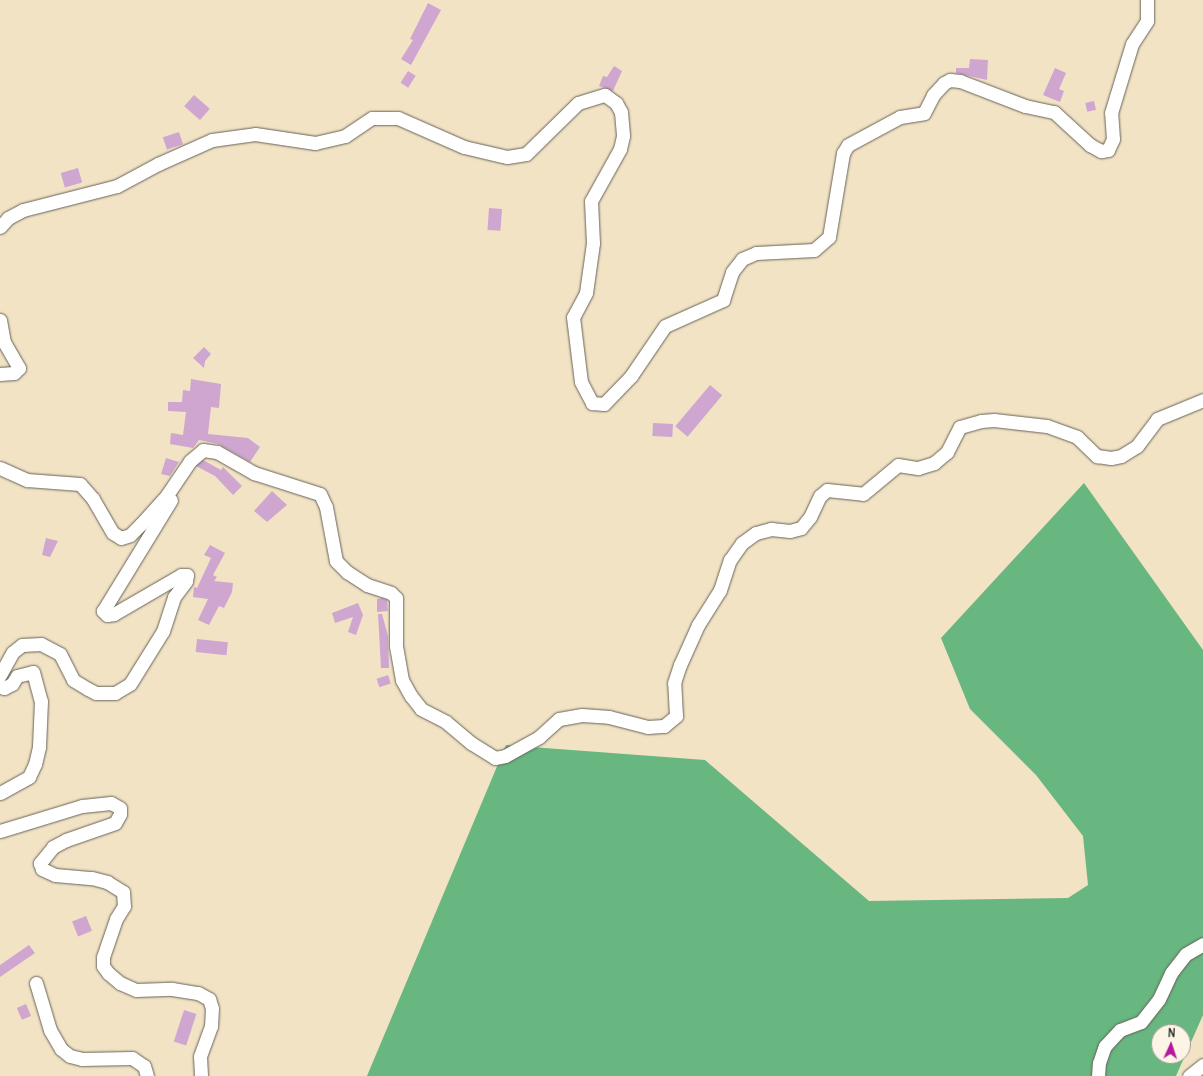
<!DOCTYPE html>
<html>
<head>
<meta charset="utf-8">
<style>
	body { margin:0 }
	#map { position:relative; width:1203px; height:1076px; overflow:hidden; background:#f2e3c5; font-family:Delius,sans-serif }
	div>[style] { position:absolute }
	.forest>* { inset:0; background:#68b680 }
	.building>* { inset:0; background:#cea6d0; transform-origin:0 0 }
	.roads { filter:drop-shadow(0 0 1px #676257) drop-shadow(0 0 1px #676257) }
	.minor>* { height:13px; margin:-6.5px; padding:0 6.5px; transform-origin:6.5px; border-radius:6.5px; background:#fff }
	span { translate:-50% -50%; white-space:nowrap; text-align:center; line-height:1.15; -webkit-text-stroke:3px #fcf5e5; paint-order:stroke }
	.north { position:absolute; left:1151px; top:1024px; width:40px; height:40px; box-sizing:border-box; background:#fcf5e5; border:1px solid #a29e95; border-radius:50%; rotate:3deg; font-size:11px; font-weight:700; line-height:16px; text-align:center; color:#1c1c1c }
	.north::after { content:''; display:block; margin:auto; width:14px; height:18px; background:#b5179e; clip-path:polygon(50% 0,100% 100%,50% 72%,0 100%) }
</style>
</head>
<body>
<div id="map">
	<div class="forest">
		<div style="clip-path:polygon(evenodd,1084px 483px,1203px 650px,1203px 1015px,1176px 1076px,367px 1076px,506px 745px,705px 760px,869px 901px,1068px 898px,1088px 885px,1083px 836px,1036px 775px,970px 709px,941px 638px,1084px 483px,1159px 1032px,1183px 1032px,1183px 1056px,1159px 1056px,1159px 1032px)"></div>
	</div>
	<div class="building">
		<div style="clip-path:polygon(428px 3px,441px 10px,411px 65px,401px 59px,413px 40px,410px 39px)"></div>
		<div style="clip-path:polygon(970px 59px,988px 60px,987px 80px,956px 73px,956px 68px,969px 68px)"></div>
		<div style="clip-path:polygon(614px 66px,622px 71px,613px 91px,599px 86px,603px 76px,607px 77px)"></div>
		<div style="clip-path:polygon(1055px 68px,1066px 73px,1059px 89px,1064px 91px,1060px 102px,1043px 95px)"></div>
		<div style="left:408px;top:71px;width:9px;height:14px;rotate:32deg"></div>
		<div style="left:194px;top:95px;width:21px;height:15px;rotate:41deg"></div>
		<div style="left:1094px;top:101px;width:9px;height:9px;rotate:77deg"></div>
		<div style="left:179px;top:132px;width:13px;height:17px;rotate:72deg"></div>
		<div style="left:78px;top:168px;width:15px;height:18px;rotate:74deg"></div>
		<div style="left:489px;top:208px;width:13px;height:22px;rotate:4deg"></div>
		<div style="clip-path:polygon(204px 347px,211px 354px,205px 361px,204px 368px,193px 358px)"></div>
		<div style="clip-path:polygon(191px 379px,221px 384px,219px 408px,211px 407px,208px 434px,248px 438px,260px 447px,250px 462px,218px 444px,199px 440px,193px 448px,170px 444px,171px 433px,183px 435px,186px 412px,168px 411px,168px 402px,182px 402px,183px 390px,190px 391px)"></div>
		<div style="left:710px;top:385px;width:16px;height:54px;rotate:40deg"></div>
		<div style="left:653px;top:423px;width:20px;height:13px;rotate:3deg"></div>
		<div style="clip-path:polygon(166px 458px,179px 462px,170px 476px,161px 474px)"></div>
		<div style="clip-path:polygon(203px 460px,221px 470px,223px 467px,242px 486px,233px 495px,215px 476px,196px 466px)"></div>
		<div style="clip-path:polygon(272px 491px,287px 505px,267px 522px,254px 511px)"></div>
		<div style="clip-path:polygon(46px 538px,58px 541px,50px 557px,42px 555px)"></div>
		<div style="clip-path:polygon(210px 545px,225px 553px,213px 575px,217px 577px,214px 581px,233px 583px,232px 592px,224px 608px,219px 606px,209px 625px,198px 620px,208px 599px,193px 597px,194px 587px,197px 588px,211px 558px,204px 555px)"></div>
		<div style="clip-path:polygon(382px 598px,387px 600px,388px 611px,377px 612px,377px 599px)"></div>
		<div style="clip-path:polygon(358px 603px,363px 615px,356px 635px,348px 632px,353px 617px,335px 623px,332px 613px)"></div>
		<div style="clip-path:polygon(378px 614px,382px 614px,388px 636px,389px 668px,381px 668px)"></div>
		<div style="left:197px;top:639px;width:31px;height:13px;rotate:6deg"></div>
		<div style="left:388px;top:675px;width:9px;height:12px;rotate:72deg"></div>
		<div style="left:86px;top:916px;width:16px;height:15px;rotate:68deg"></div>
		<div style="clip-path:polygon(29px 945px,35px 953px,0 977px,0 965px)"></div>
		<div style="left:26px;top:1004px;width:13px;height:10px;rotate:67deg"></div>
		<div style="left:184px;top:1010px;width:13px;height:33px;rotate:18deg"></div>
	</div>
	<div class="roads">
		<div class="minor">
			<div style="left:0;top:227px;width:12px;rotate:-48deg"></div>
			<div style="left:8px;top:218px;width:17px;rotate:-28deg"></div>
			<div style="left:23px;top:210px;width:97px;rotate:-14.3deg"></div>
			<div style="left:117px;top:186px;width:47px;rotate:-28.2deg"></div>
			<div style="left:158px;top:164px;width:59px;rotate:-24deg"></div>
			<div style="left:212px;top:140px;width:43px;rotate:-7.9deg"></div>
			<div style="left:255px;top:134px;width:61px;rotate:8.5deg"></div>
			<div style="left:315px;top:143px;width:31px;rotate:-13deg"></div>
			<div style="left:345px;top:136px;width:32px;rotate:-34deg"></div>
			<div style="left:372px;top:118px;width:26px"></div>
			<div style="left:398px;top:118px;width:72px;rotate:23.7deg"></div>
			<div style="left:464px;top:147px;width:44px;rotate:13.1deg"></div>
			<div style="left:507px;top:157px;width:19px;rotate:-9deg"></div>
			<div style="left:526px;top:154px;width:73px;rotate:-44.4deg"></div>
			<div style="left:578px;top:103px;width:28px;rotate:-17deg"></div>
			<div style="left:605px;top:95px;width:14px;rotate:36deg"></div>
			<div style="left:616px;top:103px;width:10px;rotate:61deg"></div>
			<div style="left:621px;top:112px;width:24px;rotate:85deg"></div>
			<div style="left:623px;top:136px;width:13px;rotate:103deg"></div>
			<div style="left:620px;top:149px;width:60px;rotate:119.1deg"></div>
			<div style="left:591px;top:201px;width:42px;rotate:87.3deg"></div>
			<div style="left:593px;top:243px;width:50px;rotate:98deg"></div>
			<div style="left:586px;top:293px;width:27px;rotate:118deg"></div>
			<div style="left:573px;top:317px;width:65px;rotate:83deg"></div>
			<div style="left:581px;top:382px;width:24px;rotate:62deg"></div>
			<div style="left:592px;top:403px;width:12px;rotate:5deg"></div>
			<div style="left:604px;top:404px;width:39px;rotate:-46deg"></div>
			<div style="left:631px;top:376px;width:60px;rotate:-55.8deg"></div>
			<div style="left:665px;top:326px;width:64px;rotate:-24.1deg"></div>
			<div style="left:723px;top:300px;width:29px;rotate:-72deg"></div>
			<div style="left:732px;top:272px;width:16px;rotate:-52deg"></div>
			<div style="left:742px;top:259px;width:15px;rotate:-23deg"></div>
			<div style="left:756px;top:253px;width:58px;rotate:-3deg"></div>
			<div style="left:814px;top:250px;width:20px;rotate:-41deg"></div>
			<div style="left:829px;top:237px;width:85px;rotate:-80.5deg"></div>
			<div style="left:843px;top:153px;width:9px;rotate:-58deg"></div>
			<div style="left:848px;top:145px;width:59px;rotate:-28.3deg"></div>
			<div style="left:900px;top:117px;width:24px;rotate:-9deg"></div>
			<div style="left:924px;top:113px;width:20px;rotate:-63deg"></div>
			<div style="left:933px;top:95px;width:16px;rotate:-47deg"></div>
			<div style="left:944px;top:83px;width:7px;rotate:-27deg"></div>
			<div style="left:950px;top:80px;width:10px;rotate:6deg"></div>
			<div style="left:960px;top:81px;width:70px;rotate:21deg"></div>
			<div style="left:1025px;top:106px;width:30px;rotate:12deg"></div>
			<div style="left:1054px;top:112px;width:49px;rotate:42.5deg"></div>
			<div style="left:1090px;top:145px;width:13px;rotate:29deg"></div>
			<div style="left:1101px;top:151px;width:7px;rotate:-8deg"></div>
			<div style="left:1108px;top:150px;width:12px;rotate:-66deg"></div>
			<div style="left:1113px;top:139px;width:26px;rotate:-94deg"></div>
			<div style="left:1111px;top:113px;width:72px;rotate:-73.1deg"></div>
			<div style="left:1132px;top:44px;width:27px;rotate:-57deg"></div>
			<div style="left:1147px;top:21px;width:21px;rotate:-90deg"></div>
			<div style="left:0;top:320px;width:22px;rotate:80deg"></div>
			<div style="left:4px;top:342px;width:30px;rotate:60deg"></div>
			<div style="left:19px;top:368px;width:7px;rotate:135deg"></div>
			<div style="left:14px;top:373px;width:14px;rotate:176deg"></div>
			<div style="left:0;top:468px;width:30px;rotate:24deg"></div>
			<div style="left:27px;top:480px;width:53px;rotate:4.3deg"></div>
			<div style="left:80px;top:484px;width:20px;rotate:49deg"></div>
			<div style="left:93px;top:499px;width:39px;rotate:60deg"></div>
			<div style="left:113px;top:533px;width:9px;rotate:32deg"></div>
			<div style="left:121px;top:538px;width:9px;rotate:-18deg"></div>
			<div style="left:130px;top:535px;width:16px;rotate:-45deg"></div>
			<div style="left:141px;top:524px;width:39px;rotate:-48deg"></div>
			<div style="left:167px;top:495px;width:41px;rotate:-55.9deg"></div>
			<div style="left:190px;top:461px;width:17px;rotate:-40deg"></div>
			<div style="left:203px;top:450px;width:14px;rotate:8deg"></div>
			<div style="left:217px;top:452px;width:43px;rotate:29.6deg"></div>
			<div style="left:254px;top:473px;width:69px;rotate:17.7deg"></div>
			<div style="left:320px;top:494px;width:14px;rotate:65deg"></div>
			<div style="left:326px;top:507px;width:55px;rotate:79.5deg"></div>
			<div style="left:336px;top:561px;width:16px;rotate:45deg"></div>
			<div style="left:347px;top:572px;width:24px;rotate:33deg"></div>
			<div style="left:367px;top:585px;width:25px;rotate:18deg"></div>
			<div style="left:391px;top:593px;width:7px;rotate:45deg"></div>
			<div style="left:396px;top:598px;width:48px;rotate:90deg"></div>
			<div style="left:396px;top:646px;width:35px;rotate:80deg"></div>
			<div style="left:402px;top:680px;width:18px;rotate:61deg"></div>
			<div style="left:411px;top:696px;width:16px;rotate:52deg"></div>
			<div style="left:421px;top:709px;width:28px;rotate:27deg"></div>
			<div style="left:446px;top:722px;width:33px;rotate:40deg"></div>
			<div style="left:471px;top:743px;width:28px;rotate:32deg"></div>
			<div style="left:495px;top:758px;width:10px;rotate:-11deg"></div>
			<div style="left:505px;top:756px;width:39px;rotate:-29deg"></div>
			<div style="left:539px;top:737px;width:27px;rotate:-42deg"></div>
			<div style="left:559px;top:719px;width:23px;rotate:-10deg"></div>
			<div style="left:582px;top:715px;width:27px;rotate:4deg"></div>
			<div style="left:609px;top:717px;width:40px;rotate:14.4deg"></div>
			<div style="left:648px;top:727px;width:16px;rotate:-4deg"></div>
			<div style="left:664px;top:726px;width:16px;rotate:-40deg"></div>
			<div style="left:676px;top:716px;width:33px;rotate:-93deg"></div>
			<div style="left:674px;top:683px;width:19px;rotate:-72deg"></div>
			<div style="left:680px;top:665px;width:44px;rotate:-65.8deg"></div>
			<div style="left:698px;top:625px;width:41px;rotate:-57.8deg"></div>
			<div style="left:720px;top:590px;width:32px;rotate:-72deg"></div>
			<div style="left:730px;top:560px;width:21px;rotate:-55deg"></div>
			<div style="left:742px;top:543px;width:17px;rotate:-36deg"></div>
			<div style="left:756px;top:533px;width:16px;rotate:-15deg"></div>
			<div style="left:771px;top:529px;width:19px;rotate:6deg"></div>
			<div style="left:790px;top:531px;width:11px;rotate:-15deg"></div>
			<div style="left:801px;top:528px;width:14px;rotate:-51deg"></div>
			<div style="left:810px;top:517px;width:23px;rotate:-65deg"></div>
			<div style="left:820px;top:496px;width:9px;rotate:-41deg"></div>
			<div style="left:827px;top:490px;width:36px;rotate:6deg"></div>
			<div style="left:863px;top:494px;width:45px;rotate:-39.6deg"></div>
			<div style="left:898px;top:465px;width:20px;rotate:9deg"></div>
			<div style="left:918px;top:468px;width:17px;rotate:-17deg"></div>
			<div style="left:934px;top:463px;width:17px;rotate:-40deg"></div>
			<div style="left:947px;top:452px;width:28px;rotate:-63deg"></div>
			<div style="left:960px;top:427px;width:22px;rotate:-16deg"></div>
			<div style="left:981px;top:421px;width:13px;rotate:-4deg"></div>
			<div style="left:994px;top:420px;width:53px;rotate:6.5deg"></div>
			<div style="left:1047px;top:426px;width:32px;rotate:20deg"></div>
			<div style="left:1077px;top:437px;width:28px;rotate:44deg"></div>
			<div style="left:1097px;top:456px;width:14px;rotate:8deg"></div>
			<div style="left:1111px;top:458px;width:10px;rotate:-11deg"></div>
			<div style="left:1121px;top:456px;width:19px;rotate:-32deg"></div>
			<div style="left:1137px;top:446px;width:34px;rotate:-53deg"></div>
			<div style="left:1157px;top:419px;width:50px;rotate:-22.4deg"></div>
			<div style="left:0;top:675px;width:26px;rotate:-61deg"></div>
			<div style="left:13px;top:652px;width:11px;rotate:-38deg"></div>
			<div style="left:22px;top:645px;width:19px;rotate:-3deg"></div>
			<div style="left:41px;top:644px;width:21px;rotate:28deg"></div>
			<div style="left:60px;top:654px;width:29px;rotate:63deg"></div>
			<div style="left:73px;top:680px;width:17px;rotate:31deg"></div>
			<div style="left:88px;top:689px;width:9px;rotate:27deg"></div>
			<div style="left:96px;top:693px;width:19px"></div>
			<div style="left:115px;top:693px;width:17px;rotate:-31deg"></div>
			<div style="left:130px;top:684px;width:62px;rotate:-58.1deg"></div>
			<div style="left:163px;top:631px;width:36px;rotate:-72deg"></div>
			<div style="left:174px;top:597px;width:20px;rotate:-53deg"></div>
			<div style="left:186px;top:581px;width:6px;rotate:-81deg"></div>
			<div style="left:187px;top:575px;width:6px;rotate:180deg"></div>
			<div style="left:181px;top:575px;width:78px;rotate:149.8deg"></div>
			<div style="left:114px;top:614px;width:7px;rotate:172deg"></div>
			<div style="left:107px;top:615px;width:6px;rotate:-135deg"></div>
			<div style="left:103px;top:611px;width:130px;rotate:-58.5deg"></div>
			<div style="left:0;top:685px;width:5px;rotate:37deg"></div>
			<div style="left:4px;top:688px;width:9px;rotate:-27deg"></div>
			<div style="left:12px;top:684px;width:9px;rotate:-58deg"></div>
			<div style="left:17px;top:676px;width:16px;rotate:-14deg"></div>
			<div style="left:33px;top:672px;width:30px;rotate:75deg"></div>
			<div style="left:41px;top:701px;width:46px;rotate:92.5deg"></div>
			<div style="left:39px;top:747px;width:17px;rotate:103deg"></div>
			<div style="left:35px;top:764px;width:14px;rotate:115deg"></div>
			<div style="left:29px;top:777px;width:33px;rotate:151deg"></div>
			<div style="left:0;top:831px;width:86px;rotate:-17deg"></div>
			<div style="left:82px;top:806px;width:29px;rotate:-6deg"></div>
			<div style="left:111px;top:803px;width:10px;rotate:29deg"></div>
			<div style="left:120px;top:808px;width:6px;rotate:90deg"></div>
			<div style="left:120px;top:814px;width:10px;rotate:119deg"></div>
			<div style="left:115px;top:823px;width:52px;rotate:160.9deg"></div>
			<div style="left:66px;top:840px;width:15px;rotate:152deg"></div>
			<div style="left:53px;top:847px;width:21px;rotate:129deg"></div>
			<div style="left:40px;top:863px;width:6px;rotate:72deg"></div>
			<div style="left:42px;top:869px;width:14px;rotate:25deg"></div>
			<div style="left:55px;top:875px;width:37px;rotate:5deg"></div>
			<div style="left:92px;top:878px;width:16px;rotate:15deg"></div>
			<div style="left:107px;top:882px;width:19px;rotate:32deg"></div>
			<div style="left:123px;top:892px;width:14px;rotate:86deg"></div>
			<div style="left:124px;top:906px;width:15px;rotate:122deg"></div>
			<div style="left:116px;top:919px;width:40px;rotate:108.9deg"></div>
			<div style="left:103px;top:957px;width:9px;rotate:90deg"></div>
			<div style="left:103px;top:966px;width:9px;rotate:54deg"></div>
			<div style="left:108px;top:973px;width:16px;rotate:40deg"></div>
			<div style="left:120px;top:983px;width:17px;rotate:24deg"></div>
			<div style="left:136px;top:990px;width:36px;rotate:-2deg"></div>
			<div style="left:172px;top:989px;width:26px;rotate:9deg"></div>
			<div style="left:198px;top:993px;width:13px;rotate:29deg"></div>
			<div style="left:209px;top:999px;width:9px;rotate:72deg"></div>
			<div style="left:212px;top:1008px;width:18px;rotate:93deg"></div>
			<div style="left:211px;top:1026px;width:32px;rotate:110deg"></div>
			<div style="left:200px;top:1056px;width:20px;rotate:87deg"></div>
			<div style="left:36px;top:983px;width:49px;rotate:73.4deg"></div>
			<div style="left:50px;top:1030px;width:22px;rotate:60deg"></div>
			<div style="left:61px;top:1049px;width:11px;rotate:38deg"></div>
			<div style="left:70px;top:1056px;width:12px;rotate:14deg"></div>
			<div style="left:82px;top:1059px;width:50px;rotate:-1.1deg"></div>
			<div style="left:132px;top:1058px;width:14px;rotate:34deg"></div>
			<div style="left:144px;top:1066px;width:10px;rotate:73deg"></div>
			<div style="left:1098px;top:1076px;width:13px;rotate:-86deg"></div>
			<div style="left:1099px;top:1063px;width:18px;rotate:-71deg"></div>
			<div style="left:1105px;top:1046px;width:22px;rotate:-47deg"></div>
			<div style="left:1120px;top:1030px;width:22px;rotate:-21deg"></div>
			<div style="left:1141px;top:1022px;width:29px;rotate:-52deg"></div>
			<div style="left:1159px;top:999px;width:29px;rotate:-65deg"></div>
			<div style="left:1171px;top:973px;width:24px;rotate:-52deg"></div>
			<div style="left:1186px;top:954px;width:20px;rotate:-30deg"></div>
			<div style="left:1189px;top:1076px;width:18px;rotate:-38deg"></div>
		</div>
	</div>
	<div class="north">N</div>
</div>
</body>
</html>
